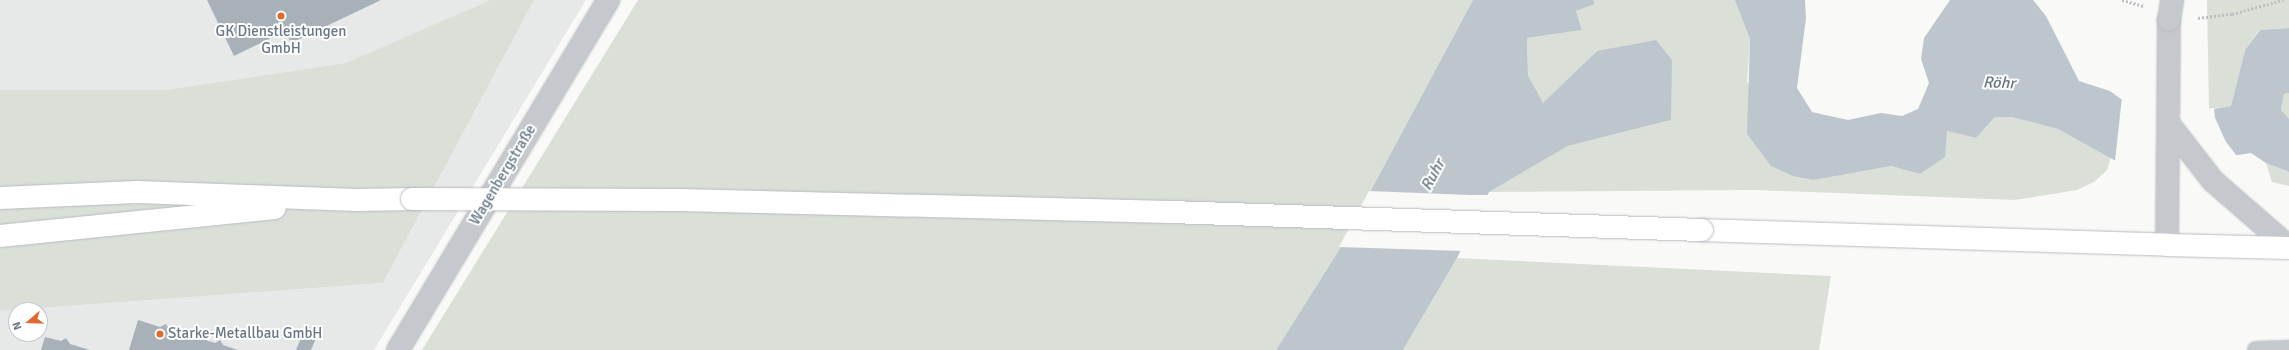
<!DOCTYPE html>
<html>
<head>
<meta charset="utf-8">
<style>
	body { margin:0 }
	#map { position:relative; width:2289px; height:350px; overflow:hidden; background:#f9f9f7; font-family:Signika,sans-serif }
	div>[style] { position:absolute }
	.built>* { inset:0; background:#e7e8e8 }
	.green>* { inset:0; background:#dae0d8 }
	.water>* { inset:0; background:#bdc6cc }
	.pier>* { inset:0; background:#f9f9f7 }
	.building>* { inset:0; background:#a9b1b8 }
	.path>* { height:2.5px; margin-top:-1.25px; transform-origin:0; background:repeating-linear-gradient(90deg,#bcbfc2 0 2px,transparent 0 4px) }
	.roads { filter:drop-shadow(0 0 1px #b8bcc0) drop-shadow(0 0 1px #b8bcc0) }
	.service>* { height:16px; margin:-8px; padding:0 8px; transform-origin:8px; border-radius:8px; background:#c5c8cc }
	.minor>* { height:22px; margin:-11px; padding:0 11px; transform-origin:11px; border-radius:11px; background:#c5c8cc }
	.tertiary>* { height:22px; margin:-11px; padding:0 11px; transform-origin:11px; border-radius:11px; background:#c5c8cc }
	.primary>* { height:22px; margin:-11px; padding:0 11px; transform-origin:11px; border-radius:11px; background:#fff }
	.motorway>* { height:22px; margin:-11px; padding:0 11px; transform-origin:11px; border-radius:11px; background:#fff }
	.bridges { filter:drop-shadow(0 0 1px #b8bbbe) drop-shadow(0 0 1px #b8bbbe) }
	.tertiary-bridge>* { height:22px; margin:-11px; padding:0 11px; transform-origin:11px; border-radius:11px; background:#c5c8cc }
	.motorway-bridge>* { height:22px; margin:-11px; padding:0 11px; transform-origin:11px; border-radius:11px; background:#fff }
	.dots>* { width:11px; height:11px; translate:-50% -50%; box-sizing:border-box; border:2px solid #fff; border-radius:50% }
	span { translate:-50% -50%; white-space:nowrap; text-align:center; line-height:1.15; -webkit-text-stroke:4px #fff; paint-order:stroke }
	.poi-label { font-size:15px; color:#687787 }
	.left { translate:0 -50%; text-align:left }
	.street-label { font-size:15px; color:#687787 }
	.water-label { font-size:16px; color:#647782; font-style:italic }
	.north { position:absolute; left:8px; top:302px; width:40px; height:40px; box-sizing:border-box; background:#fff; border:1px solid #c3c9cf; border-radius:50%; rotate:251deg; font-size:11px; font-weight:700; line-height:16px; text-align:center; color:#687787 }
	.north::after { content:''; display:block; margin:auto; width:14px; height:18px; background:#e1692f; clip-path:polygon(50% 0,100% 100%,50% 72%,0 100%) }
</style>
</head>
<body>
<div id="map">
	<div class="built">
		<div style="clip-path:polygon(0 0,490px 0,347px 63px,165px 90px,0 90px)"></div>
		<div style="clip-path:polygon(evenodd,534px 0,586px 0,374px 350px,0 350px,0 311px,383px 283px,534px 0,16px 310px,40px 310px,40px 334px,16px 334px,16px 310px)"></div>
	</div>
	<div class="green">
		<div style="clip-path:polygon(490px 0,534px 0,383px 283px,0 311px,0 90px,165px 90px,346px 63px)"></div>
		<div style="clip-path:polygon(638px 0,1473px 0,1339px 250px,1276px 350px,422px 350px)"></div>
		<div style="clip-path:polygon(1593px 0,1736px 0,1750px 39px,1747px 82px,1814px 180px,1891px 166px,1920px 174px,1947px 131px,1976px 138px,1995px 117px,2011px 117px,2058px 129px,2111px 157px,2107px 170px,2094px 182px,2077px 190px,2015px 200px,1756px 190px,1489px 192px,1568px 146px,1671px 120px,1597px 51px,1543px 104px,1528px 75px,1527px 38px,1582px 30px,1576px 11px,1595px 4px)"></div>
		<div style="clip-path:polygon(2207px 0,2289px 0,2289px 28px,2259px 30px,2245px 50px,2231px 106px,2209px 111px)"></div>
		<div style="clip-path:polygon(2289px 93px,2289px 119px,2288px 120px,2281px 110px,2284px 94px)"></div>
		<div style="clip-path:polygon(2266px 163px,2289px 172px,2289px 186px,2272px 182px)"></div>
		<div style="clip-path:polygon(1457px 258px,1831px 276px,1819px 350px,1403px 350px)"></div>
	</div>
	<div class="water">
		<div style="clip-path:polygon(1473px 0,1593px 0,1595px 4px,1576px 11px,1582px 30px,1527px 38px,1528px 75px,1543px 103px,1597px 51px,1656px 40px,1672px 60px,1671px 120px,1568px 146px,1489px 192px,1457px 258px,1403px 350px,1276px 350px,1339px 250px)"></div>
		<div style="clip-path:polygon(1735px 0,1805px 0,1806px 18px,1797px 88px,1812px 112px,1848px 120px,1881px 113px,1902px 116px,1918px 109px,1929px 83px,1921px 59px,1924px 38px,1950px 0,2033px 0,2046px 16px,2079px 81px,2110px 91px,2136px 110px,2191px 114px,2231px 106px,2245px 50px,2260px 30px,2289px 28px,2289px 93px,2284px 94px,2281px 110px,2289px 119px,2289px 172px,2266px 163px,2251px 153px,2134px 171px,2058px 129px,2011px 117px,1995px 117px,1976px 138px,1947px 131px,1945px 157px,1920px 174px,1891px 166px,1814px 180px,1793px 176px,1771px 166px,1747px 134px,1750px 39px)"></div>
	</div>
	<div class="pier">
		<div style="clip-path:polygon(2122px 97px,2137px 108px,2191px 112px,2214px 108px,2215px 118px,2226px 142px,2237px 156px,2190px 177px,2133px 173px,2115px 161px)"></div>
		<div style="clip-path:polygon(1369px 191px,1470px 195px,1490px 195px,1463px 251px,1339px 247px)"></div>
	</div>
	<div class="building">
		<div style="clip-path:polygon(207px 0,381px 0,291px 43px,285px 31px,234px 56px)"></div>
		<div style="clip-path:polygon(138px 320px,160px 327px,166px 324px,169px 329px,215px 343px,220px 340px,223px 345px,238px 350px,129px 350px)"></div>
		<div style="clip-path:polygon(306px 326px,319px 331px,311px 350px,296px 350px)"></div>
		<div style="clip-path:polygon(45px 337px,61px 341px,66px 338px,70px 344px,90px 350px,41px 350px)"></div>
	</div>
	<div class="path">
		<div style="left:2122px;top:0;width:23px;rotate:15deg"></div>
		<div style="left:2198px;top:18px;width:34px;rotate:-7deg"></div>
		<div style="left:2232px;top:14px;width:53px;rotate:-15.4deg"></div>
	</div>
	<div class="roads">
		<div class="service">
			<div style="left:2256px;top:350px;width:33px;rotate:-2deg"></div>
		</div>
		<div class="minor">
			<div style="left:398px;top:350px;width:408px;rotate:-59deg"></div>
		</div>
		<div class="tertiary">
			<div style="left:2168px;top:123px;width:73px;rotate:52.2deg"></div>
			<div style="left:2213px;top:181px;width:101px;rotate:41deg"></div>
			<div style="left:2167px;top:245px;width:225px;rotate:-89.5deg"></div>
		</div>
		<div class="primary">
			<div style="left:2167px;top:245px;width:122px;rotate:1.4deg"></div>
		</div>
		<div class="motorway">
			<div style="left:0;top:198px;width:137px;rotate:-2.5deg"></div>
			<div style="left:137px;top:192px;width:220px;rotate:2.1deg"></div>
			<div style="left:357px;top:200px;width:55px;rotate:-1deg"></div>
			<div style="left:1702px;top:230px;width:465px;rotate:1.8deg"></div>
			<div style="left:0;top:236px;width:276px;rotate:-5.8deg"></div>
		</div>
	</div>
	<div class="bridges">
		<div class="tertiary-bridge">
			<div style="left:2169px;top:20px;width:20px;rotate:-81deg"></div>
		</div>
		<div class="motorway-bridge">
			<div style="left:412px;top:199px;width:268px;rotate:0.2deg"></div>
			<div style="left:680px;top:200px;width:490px;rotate:1.4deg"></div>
			<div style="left:1170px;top:212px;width:532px;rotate:1.94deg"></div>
		</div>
	</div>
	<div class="dots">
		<div style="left:281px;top:16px;background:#e1692f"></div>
		<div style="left:160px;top:334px;background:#e1692f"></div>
	</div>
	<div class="poi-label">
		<span style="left:281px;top:40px">GK Dienstleistungen<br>GmbH</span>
		<span class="left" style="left:168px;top:334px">Starke-Metallbau GmbH</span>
	</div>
	<div class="street-label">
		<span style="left:503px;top:175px;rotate:-59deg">Wagenbergstraße</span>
	</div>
	<div class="water-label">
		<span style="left:1999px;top:83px;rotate:2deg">Röhr</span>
		<span style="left:1433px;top:175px;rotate:-62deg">Ruhr</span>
	</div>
	<div class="north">N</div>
</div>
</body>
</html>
